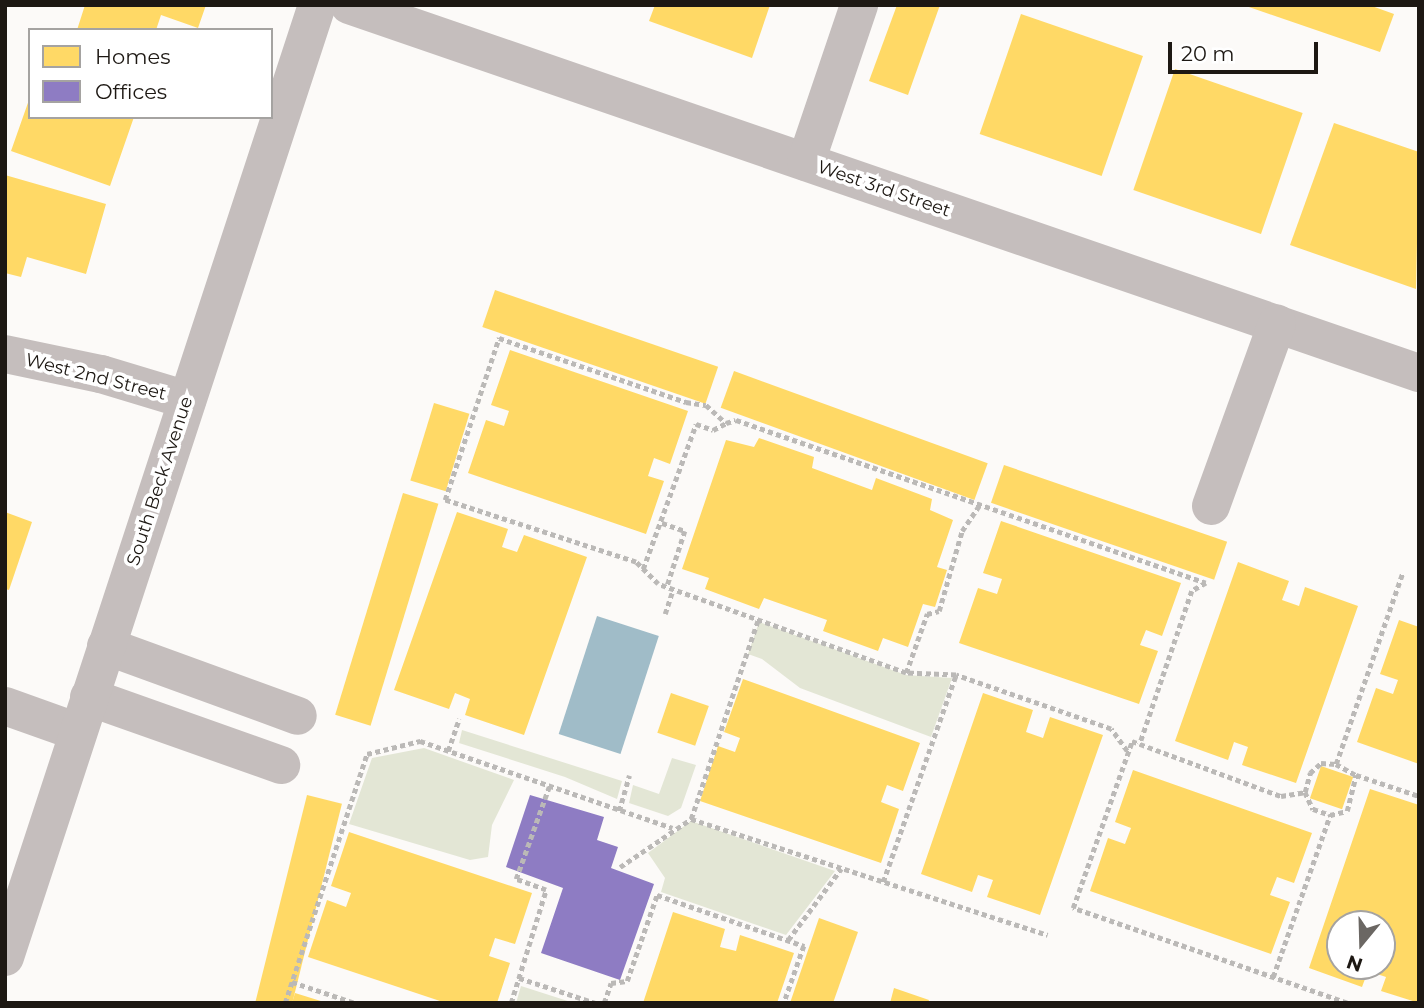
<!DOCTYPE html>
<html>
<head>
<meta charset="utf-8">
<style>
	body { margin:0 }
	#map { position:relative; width:1424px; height:1008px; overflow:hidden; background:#fcfaf8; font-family:Montserrat,sans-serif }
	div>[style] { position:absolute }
	.green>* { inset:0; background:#e3e6d5 }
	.water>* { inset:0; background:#a0bcc8; transform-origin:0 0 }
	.homes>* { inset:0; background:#ffd966; transform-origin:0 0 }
	.offices>* { inset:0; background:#8e7cc3 }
	.path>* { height:4.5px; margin-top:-2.25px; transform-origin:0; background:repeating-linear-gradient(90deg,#bbb9b7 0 5px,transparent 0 8.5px) }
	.minor>* { height:38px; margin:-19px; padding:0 19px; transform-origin:19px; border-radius:19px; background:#c5bebd }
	span { translate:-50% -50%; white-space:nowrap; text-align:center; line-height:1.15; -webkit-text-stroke:7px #fff; paint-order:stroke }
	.street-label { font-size:18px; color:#1d1813 }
	.frame { position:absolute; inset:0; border:7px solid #1d1813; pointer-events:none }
	.legend { position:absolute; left:28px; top:28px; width:245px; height:91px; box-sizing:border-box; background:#fff; border:2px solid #a5a3a1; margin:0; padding:9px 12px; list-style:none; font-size:21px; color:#1d1813 }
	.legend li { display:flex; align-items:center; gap:14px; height:35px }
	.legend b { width:35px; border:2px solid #a5a3a1 }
	.north { position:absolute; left:1326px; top:910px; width:70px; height:70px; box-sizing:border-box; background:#fff; border:2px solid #a5a3a1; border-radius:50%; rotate:199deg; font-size:19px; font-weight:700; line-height:28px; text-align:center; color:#1d1813 }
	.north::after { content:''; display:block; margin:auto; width:24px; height:32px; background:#6b6763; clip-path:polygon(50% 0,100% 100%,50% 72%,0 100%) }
	.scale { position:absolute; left:1168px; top:42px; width:150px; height:32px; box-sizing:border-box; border:4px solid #1d1813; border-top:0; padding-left:9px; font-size:21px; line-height:24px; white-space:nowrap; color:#1d1813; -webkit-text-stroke:5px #fff; paint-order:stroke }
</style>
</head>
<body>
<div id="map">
	<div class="green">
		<div style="clip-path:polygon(759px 622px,906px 675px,952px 678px,931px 737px,800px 688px,762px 659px,748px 654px)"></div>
		<div style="clip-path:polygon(462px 730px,622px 781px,617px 799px,565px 777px,459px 743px)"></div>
		<div style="clip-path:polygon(424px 748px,514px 780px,492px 825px,488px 857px,470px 860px,349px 824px,372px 758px)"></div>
		<div style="clip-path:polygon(672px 758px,696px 765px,681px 808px,668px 816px,629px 803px,633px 785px,659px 794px)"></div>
		<div style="clip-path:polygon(691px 821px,835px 871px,786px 935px,661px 892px,665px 878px,648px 853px)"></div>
		<div style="clip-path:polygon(521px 986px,574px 1003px,516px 1003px)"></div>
	</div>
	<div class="water">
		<div style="left:597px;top:616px;width:65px;height:124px;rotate:18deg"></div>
	</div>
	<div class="homes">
		<div style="clip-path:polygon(85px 5px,206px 5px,198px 28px,161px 15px,156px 30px,77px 30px)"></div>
		<div style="clip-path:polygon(655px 5px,770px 5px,752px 58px,649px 21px)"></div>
		<div style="clip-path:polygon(897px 5px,940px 5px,908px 95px,869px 81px)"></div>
		<div style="clip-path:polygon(1369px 5px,1394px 14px,1380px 52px,1246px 6px)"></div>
		<div style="left:1021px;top:14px;width:129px;height:127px;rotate:19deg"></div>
		<div style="left:1175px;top:69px;width:135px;height:128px;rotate:19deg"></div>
		<div style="clip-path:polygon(30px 97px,30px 117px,134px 117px,110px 186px,11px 151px)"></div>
		<div style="clip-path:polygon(1334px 123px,1419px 152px,1416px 289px,1290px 245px)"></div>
		<div style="clip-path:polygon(5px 175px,106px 204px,86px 274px,27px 257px,21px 277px,5px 273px)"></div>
		<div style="left:495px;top:290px;width:236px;height:39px;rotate:19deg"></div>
		<div style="clip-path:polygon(510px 350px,688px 411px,670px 464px,654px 458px,648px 476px,664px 481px,646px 534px,468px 473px,486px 420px,504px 426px,509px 411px,491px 405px)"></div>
		<div style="left:734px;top:371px;width:270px;height:39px;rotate:20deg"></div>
		<div style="left:434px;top:403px;width:37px;height:81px;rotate:17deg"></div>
		<div style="clip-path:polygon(759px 438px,814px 457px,812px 468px,872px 490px,876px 478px,932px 499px,930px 510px,953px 520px,937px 567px,947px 570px,935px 607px,923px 604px,908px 647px,883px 638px,878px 651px,823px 631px,827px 620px,764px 598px,759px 609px,705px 589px,709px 578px,682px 569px,726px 440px,754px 447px)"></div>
		<div style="left:1004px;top:465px;width:236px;height:40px;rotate:19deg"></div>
		<div style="left:403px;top:493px;width:37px;height:232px;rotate:17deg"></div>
		<div style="clip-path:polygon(5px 512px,32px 522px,9px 590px,5px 589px)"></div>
		<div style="clip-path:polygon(457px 512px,508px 529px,502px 547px,517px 552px,524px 535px,587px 557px,524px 735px,465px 715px,470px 699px,455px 693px,449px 709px,394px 690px)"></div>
		<div style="clip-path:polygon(1001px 521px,1181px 583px,1162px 636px,1146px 630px,1140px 645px,1158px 651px,1139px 704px,959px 643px,978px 588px,997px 594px,1002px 579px,983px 573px)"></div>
		<div style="clip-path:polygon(1238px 562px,1289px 581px,1282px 600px,1299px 606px,1305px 587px,1358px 606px,1296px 783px,1242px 765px,1248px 747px,1234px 742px,1228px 760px,1175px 741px)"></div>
		<div style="clip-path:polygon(1399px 620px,1419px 627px,1419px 764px,1357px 742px,1376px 688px,1393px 694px,1398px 680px,1380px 674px)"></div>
		<div style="clip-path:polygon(743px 679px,920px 743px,903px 791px,887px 785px,881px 802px,899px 809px,881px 863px,700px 801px,718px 746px,735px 752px,740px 738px,724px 732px)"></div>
		<div style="left:671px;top:693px;width:40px;height:42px;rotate:19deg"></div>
		<div style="clip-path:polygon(983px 693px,1033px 710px,1026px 732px,1043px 738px,1050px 717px,1103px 735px,1040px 915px,987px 897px,993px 880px,978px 875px,972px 892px,921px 874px)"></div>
		<div style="left:1321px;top:766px;width:34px;height:34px;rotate:19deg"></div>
		<div style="clip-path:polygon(1133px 770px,1312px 833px,1294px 883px,1277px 877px,1270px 895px,1290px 902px,1271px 954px,1090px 891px,1108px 838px,1125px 844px,1131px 828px,1115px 822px)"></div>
		<div style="clip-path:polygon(evenodd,1370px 789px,1419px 805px,1419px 1003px,1381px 991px,1386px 977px,1368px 971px,1362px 987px,1309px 968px,1370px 789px,1340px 924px,1382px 924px,1382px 966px,1340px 966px,1340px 924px)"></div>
		<div style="left:307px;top:795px;width:36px;height:220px;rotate:14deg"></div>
		<div style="clip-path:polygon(349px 832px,532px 893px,515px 944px,495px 938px,489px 956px,510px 963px,497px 1003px,446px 1003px,308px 957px,327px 900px,346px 907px,351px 893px,331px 886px)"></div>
		<div style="clip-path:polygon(673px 912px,725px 929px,720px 947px,736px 951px,740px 935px,794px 953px,777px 1003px,643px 1003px)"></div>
		<div style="clip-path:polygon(819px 918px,858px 932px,833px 1003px,790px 1003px)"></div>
		<div style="clip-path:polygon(894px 988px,929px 1000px,928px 1003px,890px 1003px)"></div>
		<div style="clip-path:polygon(295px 993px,324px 1002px,324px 1003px,292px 1003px)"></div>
	</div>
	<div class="offices">
		<div style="clip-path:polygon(530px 795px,604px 817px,597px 840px,618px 847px,611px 868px,654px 884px,620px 980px,541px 953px,563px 888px,506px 867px)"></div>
	</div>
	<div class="path">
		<div style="left:662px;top:523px;width:24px;rotate:19deg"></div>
		<div style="left:685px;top:531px;width:59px;rotate:107.8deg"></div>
		<div style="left:643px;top:569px;width:154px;rotate:-69.9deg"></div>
		<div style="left:696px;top:424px;width:18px;rotate:19deg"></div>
		<div style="left:713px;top:430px;width:15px;rotate:-28deg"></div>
		<div style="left:665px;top:614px;width:25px;rotate:-72deg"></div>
		<div style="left:906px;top:673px;width:63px;rotate:-70.4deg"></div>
		<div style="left:927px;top:614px;width:12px;rotate:-14deg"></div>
		<div style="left:939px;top:611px;width:83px;rotate:-74deg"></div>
		<div style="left:962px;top:531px;width:32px;rotate:-56deg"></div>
		<div style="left:448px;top:751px;width:34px;rotate:-71deg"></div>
		<div style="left:1127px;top:751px;width:27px;rotate:-126deg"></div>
		<div style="left:1111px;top:729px;width:164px;rotate:-160.8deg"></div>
		<div style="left:956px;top:675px;width:50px;rotate:-177.7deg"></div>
		<div style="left:906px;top:673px;width:263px;rotate:-160.3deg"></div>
		<div style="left:658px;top:584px;width:31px;rotate:-135deg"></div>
		<div style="left:636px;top:562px;width:201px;rotate:-162deg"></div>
		<div style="left:445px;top:500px;width:171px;rotate:-71.6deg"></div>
		<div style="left:499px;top:338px;width:198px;rotate:18.9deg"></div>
		<div style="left:686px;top:402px;width:20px;rotate:9deg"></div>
		<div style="left:706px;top:405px;width:27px;rotate:42deg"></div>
		<div style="left:726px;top:423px;width:10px;rotate:-17deg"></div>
		<div style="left:736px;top:420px;width:497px;rotate:19.1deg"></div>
		<div style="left:1206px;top:583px;width:16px;rotate:150deg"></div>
		<div style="left:1192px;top:591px;width:162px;rotate:108.8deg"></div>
		<div style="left:1336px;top:764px;width:203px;rotate:-70.8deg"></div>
		<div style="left:1305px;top:792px;width:20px;rotate:-75deg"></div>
		<div style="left:1310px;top:773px;width:15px;rotate:-42deg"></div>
		<div style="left:1321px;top:763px;width:15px;rotate:4deg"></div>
		<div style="left:1336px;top:764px;width:23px;rotate:29deg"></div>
		<div style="left:619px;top:811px;width:37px;rotate:-74deg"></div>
		<div style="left:691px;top:819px;width:210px;rotate:-71.4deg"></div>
		<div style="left:620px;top:867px;width:86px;rotate:-34.1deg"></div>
		<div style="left:691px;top:819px;width:375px;rotate:18deg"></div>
		<div style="left:883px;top:882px;width:219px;rotate:-70.6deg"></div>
		<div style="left:788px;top:940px;width:89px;rotate:-53.3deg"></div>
		<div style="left:1273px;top:977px;width:172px;rotate:-70.6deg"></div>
		<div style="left:519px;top:978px;width:81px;rotate:18deg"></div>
		<div style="left:292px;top:982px;width:66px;rotate:18.4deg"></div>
		<div style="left:285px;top:1003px;width:262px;rotate:-71.8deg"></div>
		<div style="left:367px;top:754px;width:55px;rotate:-13.8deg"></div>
		<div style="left:420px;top:741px;width:267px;rotate:19deg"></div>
		<div style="left:511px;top:1003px;width:118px;rotate:-72.8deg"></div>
		<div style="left:546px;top:890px;width:32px;rotate:-160deg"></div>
		<div style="left:516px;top:879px;width:98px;rotate:-70.3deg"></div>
		<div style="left:604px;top:1003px;width:21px;rotate:-71deg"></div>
		<div style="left:611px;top:983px;width:16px;rotate:-7deg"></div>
		<div style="left:627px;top:981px;width:91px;rotate:-70.8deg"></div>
		<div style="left:657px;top:895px;width:156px;rotate:19.1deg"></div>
		<div style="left:804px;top:946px;width:60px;rotate:109.3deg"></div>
		<div style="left:1347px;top:1003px;width:290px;rotate:-160.9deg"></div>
		<div style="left:1073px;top:908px;width:177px;rotate:-70.5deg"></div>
		<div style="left:1132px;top:741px;width:159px;rotate:20.3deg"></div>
		<div style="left:1281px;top:796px;width:24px;rotate:-9deg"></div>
		<div style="left:1305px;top:792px;width:19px;rotate:65deg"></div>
		<div style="left:1313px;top:809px;width:18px;rotate:19deg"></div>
		<div style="left:1330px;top:815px;width:17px;rotate:-13deg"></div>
		<div style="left:1347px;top:811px;width:37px;rotate:-76deg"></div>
		<div style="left:1356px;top:775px;width:66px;rotate:18.4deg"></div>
	</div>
	<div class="minor">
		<div style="left:349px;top:5px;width:1132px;rotate:18.98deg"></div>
		<div style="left:806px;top:162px;width:166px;rotate:-71.3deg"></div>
		<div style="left:5px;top:354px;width:98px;rotate:11.8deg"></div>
		<div style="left:101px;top:374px;width:90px;rotate:16.8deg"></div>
		<div style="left:1211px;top:506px;width:194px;rotate:-70.1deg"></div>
		<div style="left:106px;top:646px;width:204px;rotate:20deg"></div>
		<div style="left:89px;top:697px;width:204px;rotate:19.5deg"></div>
		<div style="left:5px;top:706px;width:77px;rotate:19.6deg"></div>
		<div style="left:5px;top:957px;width:1002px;rotate:-71.85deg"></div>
	</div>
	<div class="street-label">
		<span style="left:884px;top:189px;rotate:19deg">West 3rd Street</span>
		<span style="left:96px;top:377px;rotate:14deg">West 2nd Street</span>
		<span style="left:160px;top:481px;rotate:-72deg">South Beck Avenue</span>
	</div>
	<div class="frame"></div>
	<ul class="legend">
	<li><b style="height:19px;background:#ffd966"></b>Homes</li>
	<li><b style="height:19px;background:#8e7cc3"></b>Offices</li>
	</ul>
	<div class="north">N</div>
	<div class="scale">20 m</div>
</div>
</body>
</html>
